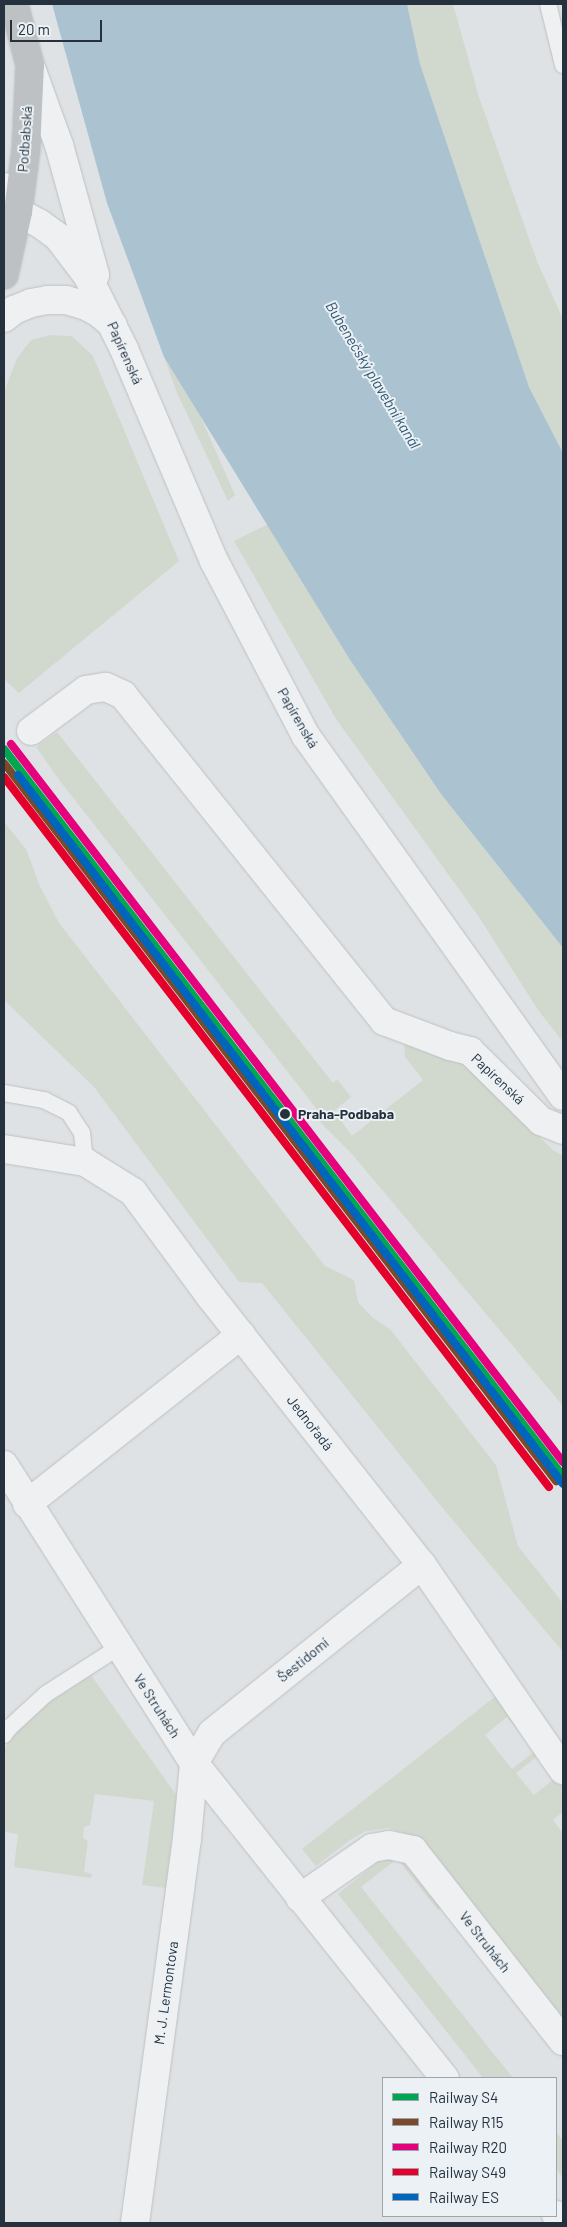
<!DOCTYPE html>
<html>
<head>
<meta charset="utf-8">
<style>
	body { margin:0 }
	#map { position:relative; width:567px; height:2227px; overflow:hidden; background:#dfe2e4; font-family:Barlow,sans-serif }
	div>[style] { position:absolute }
	.green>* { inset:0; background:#d1d9cf }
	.water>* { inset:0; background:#abc3d1 }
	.roads { filter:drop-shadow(0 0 1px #bdc0c2) drop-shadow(0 0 1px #bdc0c2) }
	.service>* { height:16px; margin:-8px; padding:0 8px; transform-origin:8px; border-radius:8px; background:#eef0f1 }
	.minor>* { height:28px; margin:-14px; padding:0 14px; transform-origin:14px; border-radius:14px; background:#eef0f1 }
	.tertiary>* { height:28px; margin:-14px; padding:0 14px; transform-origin:14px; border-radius:14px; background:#eef0f1 }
	.secondary>* { height:28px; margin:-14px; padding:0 14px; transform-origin:14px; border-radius:14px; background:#bdc1c4 }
	.rail-1>* { height:8px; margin:-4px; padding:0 4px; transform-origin:4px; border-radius:4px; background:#00a651 }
	.rail-2>* { height:8px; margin:-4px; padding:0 4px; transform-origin:4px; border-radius:4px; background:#7a4b2a }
	.rail-3>* { height:8px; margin:-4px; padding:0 4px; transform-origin:4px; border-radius:4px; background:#e5007d }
	.rail-4>* { height:8px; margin:-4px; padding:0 4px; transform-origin:4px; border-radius:4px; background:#e4002b }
	.rail-5>* { height:8px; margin:-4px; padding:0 4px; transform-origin:4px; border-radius:4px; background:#0065bd }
	.dots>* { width:14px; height:14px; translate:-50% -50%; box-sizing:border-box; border:2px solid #ebf1f5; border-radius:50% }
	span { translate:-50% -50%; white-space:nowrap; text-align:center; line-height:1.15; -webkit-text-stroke:4px #ebf1f5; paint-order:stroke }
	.street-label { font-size:14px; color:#25323e }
	.stop-label { font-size:14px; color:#25323e; font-weight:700 }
	.left { translate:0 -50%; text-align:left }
	.water-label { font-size:15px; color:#2e5773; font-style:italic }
	.frame { position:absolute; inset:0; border:5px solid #25323e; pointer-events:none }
	.legend { position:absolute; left:382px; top:2077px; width:175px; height:140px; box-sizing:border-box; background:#ebf1f5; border:1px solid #9ca5ac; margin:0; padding:6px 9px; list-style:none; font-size:15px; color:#25323e }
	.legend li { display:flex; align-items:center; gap:10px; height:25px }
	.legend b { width:25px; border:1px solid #9ca5ac }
	.scale { position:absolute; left:10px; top:20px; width:92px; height:22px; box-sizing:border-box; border:2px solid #25323e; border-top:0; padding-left:6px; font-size:15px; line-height:18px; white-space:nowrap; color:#25323e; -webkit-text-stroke:4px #ebf1f5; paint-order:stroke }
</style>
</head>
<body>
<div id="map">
	<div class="green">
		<div style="clip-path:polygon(407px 4px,453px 4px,479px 97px,537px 261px,563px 319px,563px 453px,529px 387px,420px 64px)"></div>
		<div style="clip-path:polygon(50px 335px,72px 336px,93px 356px,179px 561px,19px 693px,4px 679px,4px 392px,17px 358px,31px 340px)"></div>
		<div style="clip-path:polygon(164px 357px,199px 413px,235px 495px,228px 501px,177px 393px)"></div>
		<div style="clip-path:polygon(268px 524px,350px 660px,441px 794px,563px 948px,563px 1042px,538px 1010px,479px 917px,336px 719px,234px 541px)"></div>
		<div style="clip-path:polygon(57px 732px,333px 1083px,337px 1079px,348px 1093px,351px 1097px,334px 1111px,352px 1136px,423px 1080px,405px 1057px,404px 1043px,415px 1040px,451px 1050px,553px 1150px,563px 1156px,563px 1406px,352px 1154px,314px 1116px,319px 1112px,60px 781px,36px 747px)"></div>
		<div style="clip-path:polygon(4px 822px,26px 849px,40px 886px,59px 923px,77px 946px,325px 1266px,354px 1280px,358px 1302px,373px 1318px,390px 1329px,496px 1465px,518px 1546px,563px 1603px,563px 1652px,441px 1506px,262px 1283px,239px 1282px,94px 1087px,4px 1000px)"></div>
		<div style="clip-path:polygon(91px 1675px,177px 1796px,166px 1888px,142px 1885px,154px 1801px,95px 1794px,90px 1825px,84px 1827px,83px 1838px,88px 1841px,84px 1872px,92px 1874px,91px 1878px,14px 1867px,18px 1834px,4px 1832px,4px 1749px,18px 1730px,45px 1705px)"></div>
		<div style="clip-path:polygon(evenodd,497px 1695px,563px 1780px,563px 1812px,553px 1820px,563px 1833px,563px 2022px,415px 1837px,389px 1828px,366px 1831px,350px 1840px,316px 1866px,302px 1849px,497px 1695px,507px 1717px,535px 1751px,512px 1769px,485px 1735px,507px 1717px,497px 1695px,538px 1756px,555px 1778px,534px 1795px,516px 1773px,538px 1756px)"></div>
		<div style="clip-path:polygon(394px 1849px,444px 1906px,438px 1910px,397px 1859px,361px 1887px,513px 2078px,483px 2078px,338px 1894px)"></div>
		<div style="clip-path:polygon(556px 2132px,563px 2141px,563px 2178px,556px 2169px)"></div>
	</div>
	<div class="water">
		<div style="clip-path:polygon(52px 4px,407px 4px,420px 64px,529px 387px,563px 453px,563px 948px,441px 794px,350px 660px,164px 357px,107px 203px)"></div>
	</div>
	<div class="roads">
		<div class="service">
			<div style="left:548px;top:4px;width:63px;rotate:76.2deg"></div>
			<div style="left:4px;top:1093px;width:41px;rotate:9.9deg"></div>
			<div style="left:44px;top:1100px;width:28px;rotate:27deg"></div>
			<div style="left:69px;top:1113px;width:24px;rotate:57deg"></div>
			<div style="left:82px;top:1133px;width:29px;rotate:84deg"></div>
			<div style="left:4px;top:1735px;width:9px;rotate:-54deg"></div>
			<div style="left:9px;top:1728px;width:50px;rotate:-42.6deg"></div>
			<div style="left:46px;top:1694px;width:87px;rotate:-32.8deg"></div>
		</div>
		<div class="minor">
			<div style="left:31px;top:731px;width:69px;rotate:-36.7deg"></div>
			<div style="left:86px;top:690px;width:20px;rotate:-9deg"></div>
			<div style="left:106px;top:687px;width:19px;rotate:25deg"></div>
			<div style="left:123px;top:695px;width:418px;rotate:51.3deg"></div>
			<div style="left:384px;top:1021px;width:71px;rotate:20.7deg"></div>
			<div style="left:450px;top:1046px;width:21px;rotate:14deg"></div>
			<div style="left:470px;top:1051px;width:100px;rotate:44.6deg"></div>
			<div style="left:541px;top:1121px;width:24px;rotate:22deg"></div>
			<div style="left:4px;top:1149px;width:82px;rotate:9.1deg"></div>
			<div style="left:85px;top:1162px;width:57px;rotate:32deg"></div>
			<div style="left:133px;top:1192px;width:129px;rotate:53.5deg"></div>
			<div style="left:210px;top:1296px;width:342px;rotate:51.8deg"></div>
			<div style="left:422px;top:1565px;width:249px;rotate:55.5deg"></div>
			<div style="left:4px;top:1465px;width:353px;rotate:57.5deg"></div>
			<div style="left:194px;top:1763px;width:403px;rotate:51.5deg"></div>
			<div style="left:27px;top:1504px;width:273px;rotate:-38.3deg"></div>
			<div style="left:300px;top:1898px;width:88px;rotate:-34.8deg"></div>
			<div style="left:372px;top:1848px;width:17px;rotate:-10deg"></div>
			<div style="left:389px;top:1845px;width:25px;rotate:12deg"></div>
			<div style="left:413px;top:1850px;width:243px;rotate:51.9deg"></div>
			<div style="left:556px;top:2215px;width:10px;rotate:53deg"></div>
			<div style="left:135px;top:2223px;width:388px;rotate:-82.3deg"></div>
			<div style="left:187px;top:1839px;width:76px;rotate:-84.7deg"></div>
			<div style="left:194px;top:1763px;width:35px;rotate:-59deg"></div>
			<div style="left:212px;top:1733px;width:269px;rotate:-38.7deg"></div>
		</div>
		<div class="tertiary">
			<div style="left:30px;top:65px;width:85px;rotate:70.1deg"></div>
			<div style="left:59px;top:145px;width:135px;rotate:74.5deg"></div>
			<div style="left:4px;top:187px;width:29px;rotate:61deg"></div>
			<div style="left:18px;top:212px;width:24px;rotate:28deg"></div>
			<div style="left:39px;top:223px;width:24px;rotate:36deg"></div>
			<div style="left:58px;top:237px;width:48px;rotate:52.7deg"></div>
			<div style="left:87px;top:275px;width:83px;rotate:63.4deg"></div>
			<div style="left:124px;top:349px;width:230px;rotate:67deg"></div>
			<div style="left:214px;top:561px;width:198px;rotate:62.3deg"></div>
			<div style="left:306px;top:736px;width:442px;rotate:54.5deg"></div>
			<div style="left:4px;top:318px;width:13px;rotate:-39deg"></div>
			<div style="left:14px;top:310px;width:18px;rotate:-22deg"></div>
			<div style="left:31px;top:303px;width:17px;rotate:-10deg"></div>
			<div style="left:48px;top:300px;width:18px"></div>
			<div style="left:66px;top:300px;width:19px;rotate:16deg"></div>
			<div style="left:84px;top:305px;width:17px;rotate:28deg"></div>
			<div style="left:99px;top:313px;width:18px;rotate:41deg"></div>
		</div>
		<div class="secondary">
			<div style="left:4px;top:275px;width:65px;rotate:-77.5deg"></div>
			<div style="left:18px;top:212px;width:64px;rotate:-82.8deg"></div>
			<div style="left:26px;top:149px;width:84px;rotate:-87.3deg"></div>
			<div style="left:30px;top:65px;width:63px;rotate:-104.7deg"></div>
		</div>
	</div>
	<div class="rail-1">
		<div style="left:4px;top:749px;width:917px;rotate:52.44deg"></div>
	</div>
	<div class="rail-2">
		<div style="left:4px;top:763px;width:906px;rotate:52.45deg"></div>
	</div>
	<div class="rail-3">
		<div style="left:11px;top:744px;width:906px;rotate:52.45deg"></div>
	</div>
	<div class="rail-4">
		<div style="left:4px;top:777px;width:895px;rotate:52.49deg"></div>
	</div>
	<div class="rail-5">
		<div style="left:18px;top:775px;width:894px;rotate:52.45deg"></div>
	</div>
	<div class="dots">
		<div style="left:285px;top:1114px;background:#25323e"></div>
	</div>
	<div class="street-label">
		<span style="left:25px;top:139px;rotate:-86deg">Podbabská</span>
		<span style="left:125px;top:353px;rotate:66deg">Papírenská</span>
		<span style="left:298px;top:718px;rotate:60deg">Papírenská</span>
		<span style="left:498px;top:1079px;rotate:43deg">Papírenská</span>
		<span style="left:310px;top:1423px;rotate:52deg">Jednořadá</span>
		<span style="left:303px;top:1660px;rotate:-39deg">Šestidomí</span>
		<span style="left:157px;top:1706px;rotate:57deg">Ve Struhách</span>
		<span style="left:485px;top:1942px;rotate:52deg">Ve Struhách</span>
		<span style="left:166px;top:1993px;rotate:-82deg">M. J. Lermontova</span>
	</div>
	<div class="stop-label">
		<span class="left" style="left:298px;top:1114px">Praha-Podbaba</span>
	</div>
	<div class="water-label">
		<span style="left:373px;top:375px;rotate:59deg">Bubenečský plavební kanál</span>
	</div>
	<div class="frame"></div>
	<ul class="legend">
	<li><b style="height:6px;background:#00a651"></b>Railway S4</li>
	<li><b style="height:6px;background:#7a4b2a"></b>Railway R15</li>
	<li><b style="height:6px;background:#e5007d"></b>Railway R20</li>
	<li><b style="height:6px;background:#e4002b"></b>Railway S49</li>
	<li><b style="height:6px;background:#0065bd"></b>Railway ES</li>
	</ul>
	<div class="scale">20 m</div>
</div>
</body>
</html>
